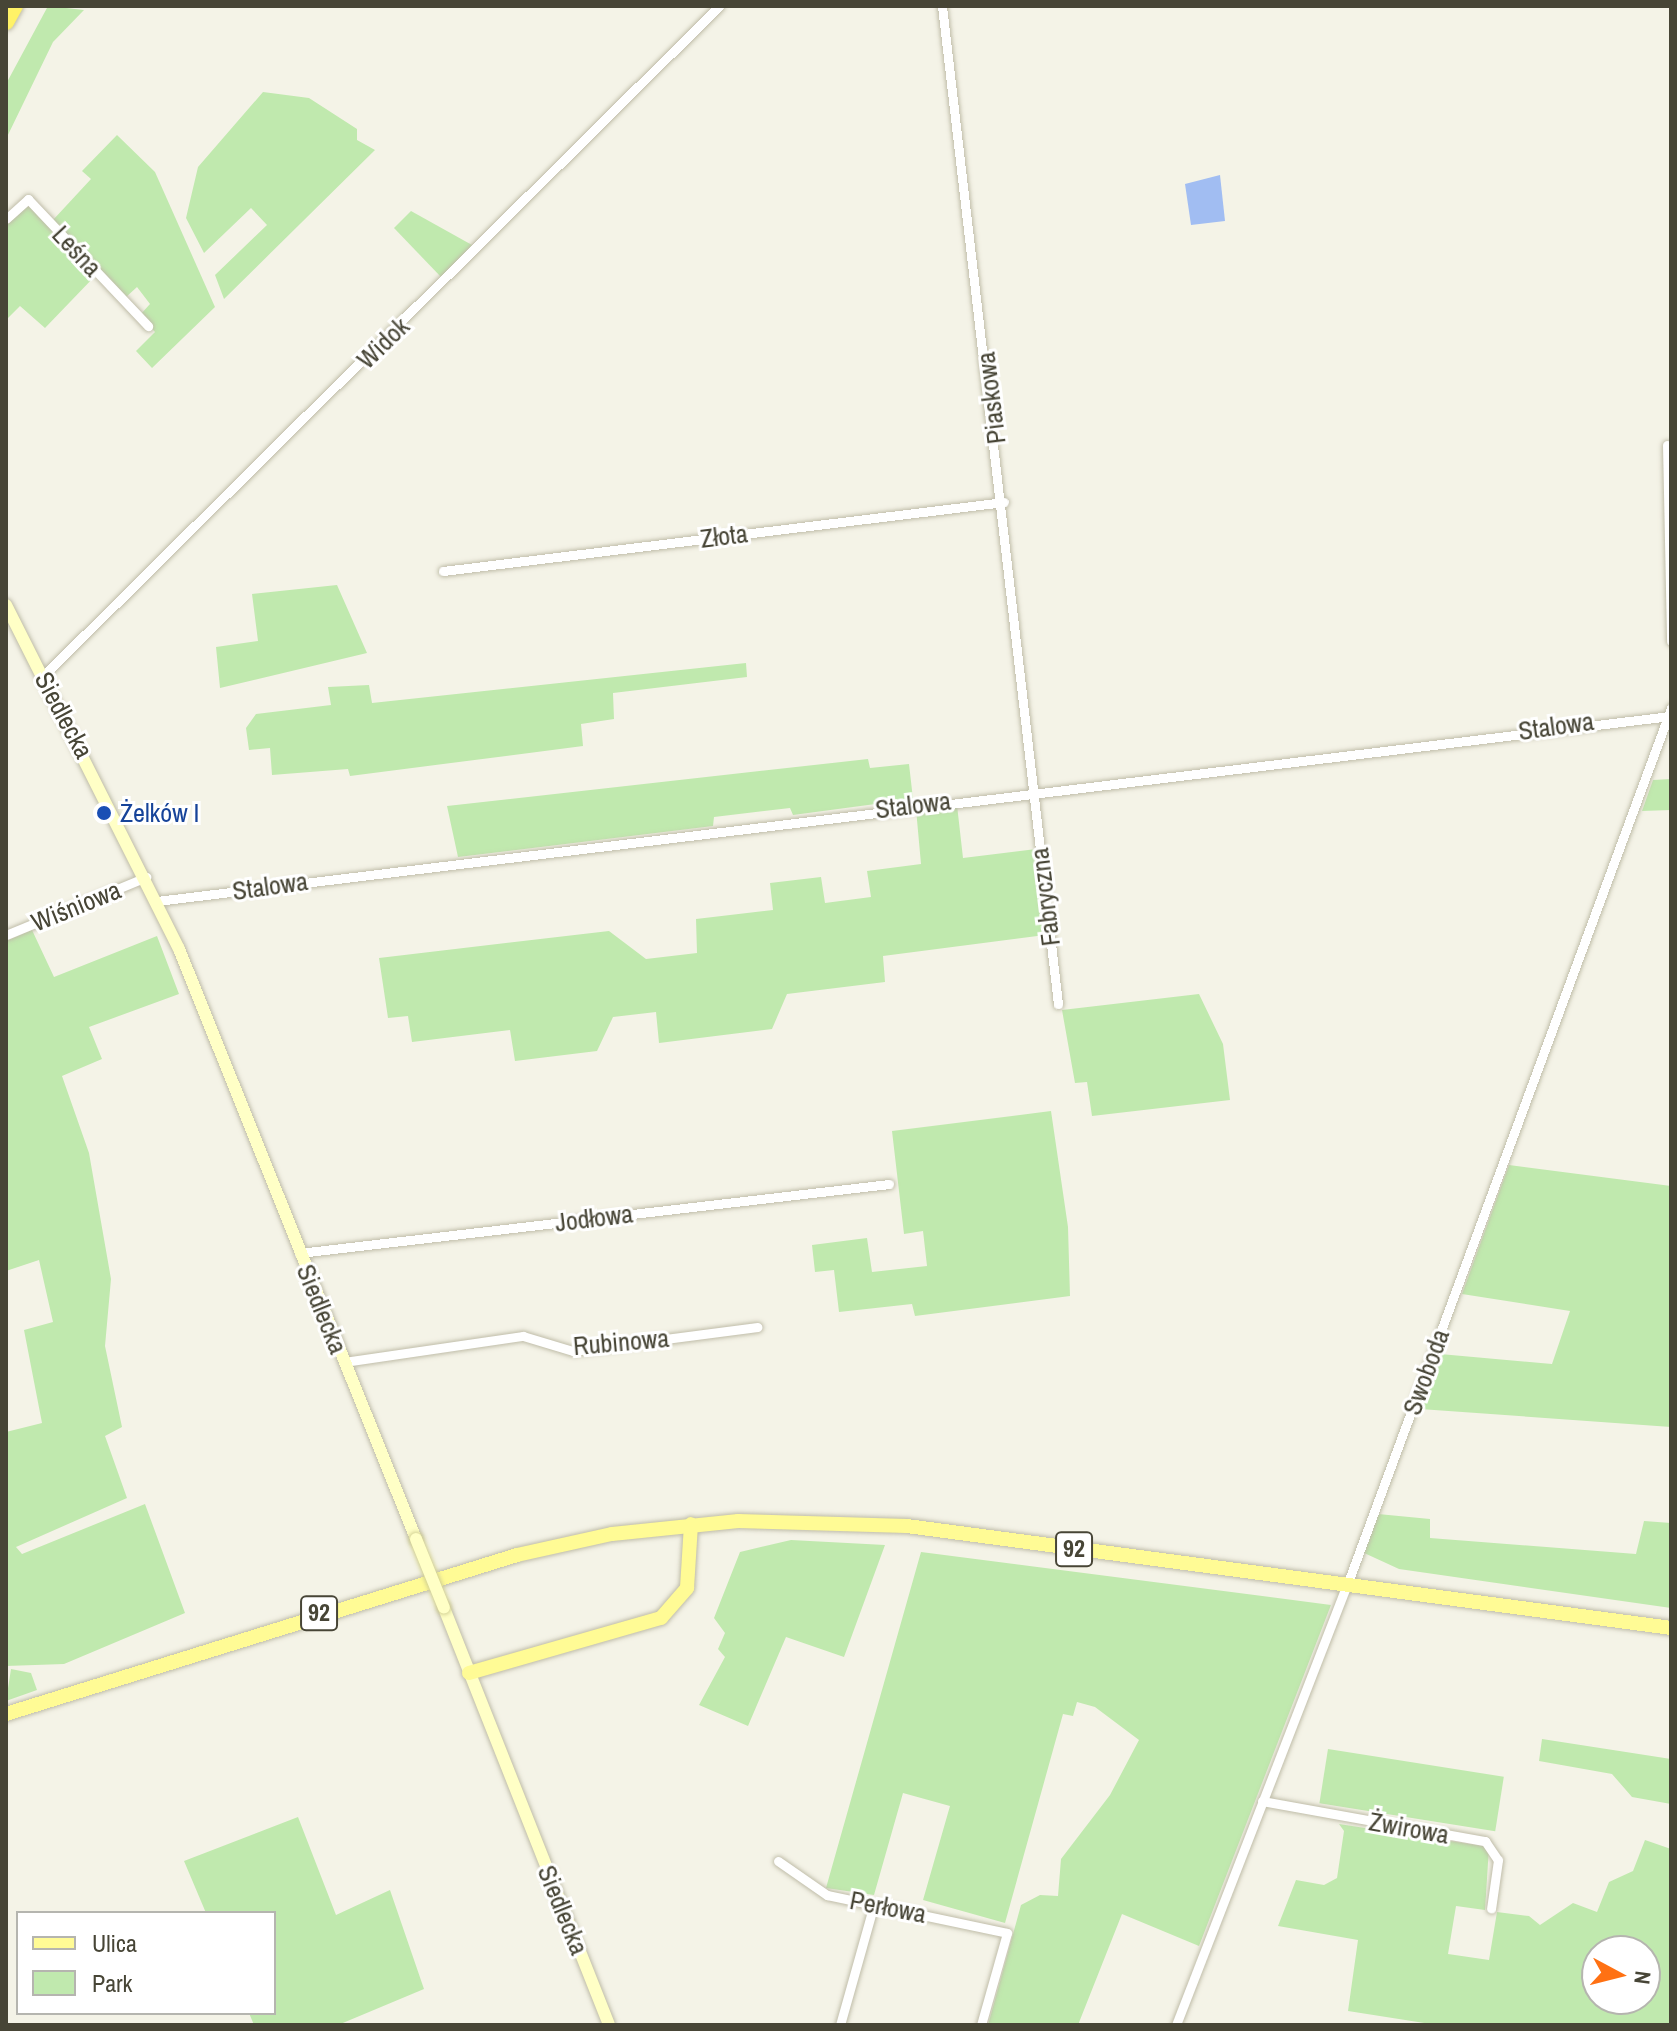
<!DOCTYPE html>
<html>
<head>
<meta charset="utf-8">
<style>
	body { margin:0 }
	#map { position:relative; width:1677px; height:2031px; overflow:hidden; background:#f4f3e7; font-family:"Archivo Narrow",sans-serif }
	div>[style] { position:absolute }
	.green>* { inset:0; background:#c0e9ae; transform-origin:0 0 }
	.water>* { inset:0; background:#a1bdf2 }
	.roads { filter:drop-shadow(0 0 2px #c0bda9) drop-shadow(0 0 2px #c0bda9) }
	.street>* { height:9px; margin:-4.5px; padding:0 4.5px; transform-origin:4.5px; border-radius:4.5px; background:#fff }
	.secondary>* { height:12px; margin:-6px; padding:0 6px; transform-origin:6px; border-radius:6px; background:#ffffc6 }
	.primary>* { height:14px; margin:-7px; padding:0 7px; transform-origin:7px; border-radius:7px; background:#fffb95 }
	.highway>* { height:16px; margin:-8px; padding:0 8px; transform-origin:8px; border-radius:8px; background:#fff267 }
	.bridges { filter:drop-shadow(0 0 2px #d2d093) drop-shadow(0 0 2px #d2d093) }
	.secondary-bridge>* { height:12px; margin:-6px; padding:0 6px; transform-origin:6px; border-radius:6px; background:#ffffc6 }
	.dots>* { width:22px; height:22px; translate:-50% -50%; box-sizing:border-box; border:4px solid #fff; border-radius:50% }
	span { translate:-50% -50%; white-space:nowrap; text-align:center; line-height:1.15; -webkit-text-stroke:6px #fff; paint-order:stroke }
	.shield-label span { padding:2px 6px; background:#fff; border:2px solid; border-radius:6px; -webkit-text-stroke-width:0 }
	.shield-label { font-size:24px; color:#474536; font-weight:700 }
	.street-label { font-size:26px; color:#474536 }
	.transit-label { font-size:26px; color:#164399 }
	.left { translate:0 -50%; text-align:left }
	.frame { position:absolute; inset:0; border:8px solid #474536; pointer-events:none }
	.legend { position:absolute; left:16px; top:1911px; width:260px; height:104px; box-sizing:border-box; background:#fff; border:2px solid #b5b5af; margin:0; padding:10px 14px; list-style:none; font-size:24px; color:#474536 }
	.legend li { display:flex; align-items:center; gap:16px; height:40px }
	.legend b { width:40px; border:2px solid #b5b5af }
	.north { position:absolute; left:1581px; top:1935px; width:80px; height:80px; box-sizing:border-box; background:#fff; border:2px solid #b5b5af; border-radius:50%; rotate:97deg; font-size:22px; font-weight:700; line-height:32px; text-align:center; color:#474536 }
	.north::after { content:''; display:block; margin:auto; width:28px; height:36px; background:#ff7113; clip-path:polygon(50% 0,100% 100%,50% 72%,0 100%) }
</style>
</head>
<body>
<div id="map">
	<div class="green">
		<div style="clip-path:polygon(48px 6px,84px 10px,53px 42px,6px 139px,6px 84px)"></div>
		<div style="clip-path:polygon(263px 92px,309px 98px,357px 129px,357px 140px,375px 150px,224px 299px,215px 275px,267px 225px,251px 208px,204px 253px,186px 218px,198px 167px)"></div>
		<div style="clip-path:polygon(117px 135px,155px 172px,215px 307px,152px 368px,136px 351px,155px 332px,140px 315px,150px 304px,137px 287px,125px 298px,53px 220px,91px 179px,82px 171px)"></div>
		<div style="clip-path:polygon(27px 202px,96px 275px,45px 328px,20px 306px,6px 320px,6px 223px)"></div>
		<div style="clip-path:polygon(411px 211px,472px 245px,441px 277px,394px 228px)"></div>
		<div style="clip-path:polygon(337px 585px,367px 653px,220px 688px,216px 647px,258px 641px,252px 594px)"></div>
		<div style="clip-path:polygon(746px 663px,747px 677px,613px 693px,614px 719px,581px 724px,583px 746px,350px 776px,348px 769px,272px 775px,270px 748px,249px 750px,246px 728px,256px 714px,331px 705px,328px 687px,369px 685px,372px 703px)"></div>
		<div style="clip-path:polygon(868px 759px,870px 768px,909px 764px,913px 799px,793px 815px,790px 808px,714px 817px,713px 826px,458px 857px,447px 806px)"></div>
		<div style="clip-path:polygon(1671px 779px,1671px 810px,1642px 811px,1653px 780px)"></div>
		<div style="clip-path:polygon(957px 805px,963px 858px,1036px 849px,1045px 935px,883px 956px,885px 982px,787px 994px,772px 1029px,659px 1043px,656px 1012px,613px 1017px,597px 1051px,515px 1061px,510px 1030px,412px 1042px,408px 1016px,388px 1018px,379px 958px,609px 931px,646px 959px,697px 953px,696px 919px,773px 910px,770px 883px,821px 877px,825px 903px,871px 897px,867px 871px,921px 864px,916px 809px)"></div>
		<div style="clip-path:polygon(32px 930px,54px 977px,157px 936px,179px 994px,89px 1027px,102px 1059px,62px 1076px,89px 1153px,111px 1279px,105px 1346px,122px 1427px,105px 1436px,127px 1498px,16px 1547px,22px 1554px,145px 1504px,185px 1613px,64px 1664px,6px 1666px,6px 1432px,42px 1423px,24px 1330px,53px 1322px,39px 1260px,6px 1271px,6px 941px)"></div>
		<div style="clip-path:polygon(1199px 994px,1223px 1044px,1230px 1100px,1092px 1116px,1087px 1082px,1075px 1083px,1062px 1010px)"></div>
		<div style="clip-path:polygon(1051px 1111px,1068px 1227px,1070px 1296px,915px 1316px,912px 1304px,839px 1312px,834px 1270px,815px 1272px,812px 1245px,867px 1238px,872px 1272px,927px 1266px,923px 1231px,904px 1234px,892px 1131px)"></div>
		<div style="clip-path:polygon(1509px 1165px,1671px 1186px,1671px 1427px,1420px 1409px,1440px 1354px,1552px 1364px,1570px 1311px,1462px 1294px)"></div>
		<div style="clip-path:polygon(1378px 1514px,1430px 1519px,1430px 1538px,1636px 1554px,1644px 1521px,1671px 1523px,1671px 1608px,1399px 1569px,1362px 1552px)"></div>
		<div style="clip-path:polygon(791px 1540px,885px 1545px,844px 1657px,786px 1637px,748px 1726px,699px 1705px,725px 1657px,718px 1649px,725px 1633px,714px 1618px,740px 1552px)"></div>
		<div style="clip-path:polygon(921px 1552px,1331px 1605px,1199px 1946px,1122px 1914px,1078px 2025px,988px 2025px,1021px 1905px,1040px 1895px,1058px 1896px,1061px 1859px,1110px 1795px,1139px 1740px,1095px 1707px,1077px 1702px,1073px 1716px,1063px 1714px,1005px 1923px,923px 1900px,950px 1806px,903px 1793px,874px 1895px,826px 1888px)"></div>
		<div style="clip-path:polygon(11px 1669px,31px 1673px,37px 1690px,6px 1701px)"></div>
		<div style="clip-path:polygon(1542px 1739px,1671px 1759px,1671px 1804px,1632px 1797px,1612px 1774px,1539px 1761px)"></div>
		<div style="left:1328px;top:1749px;width:178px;height:55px;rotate:9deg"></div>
		<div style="clip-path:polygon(298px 1817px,336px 1915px,390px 1890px,424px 1989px,338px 2025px,254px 2025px,249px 2013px,274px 2013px,274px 1913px,206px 1913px,184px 1861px)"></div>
		<div style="clip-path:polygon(evenodd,1339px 1824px,1489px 1847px,1485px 1910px,1456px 1906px,1448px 1954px,1489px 1960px,1497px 1912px,1529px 1916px,1540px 1925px,1573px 1903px,1597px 1912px,1609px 1882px,1633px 1871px,1645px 1840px,1671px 1849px,1671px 2025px,1437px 2025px,1348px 2011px,1358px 1940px,1278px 1926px,1296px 1880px,1324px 1885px,1337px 1878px,1344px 1831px,1339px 1824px,1597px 1951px,1645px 1951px,1645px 1999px,1597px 1999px,1597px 1951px)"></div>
	</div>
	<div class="water">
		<div style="clip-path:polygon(1220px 175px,1225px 221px,1191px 225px,1185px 184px)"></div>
	</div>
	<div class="roads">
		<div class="street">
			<div style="left:942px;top:6px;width:1005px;rotate:83.37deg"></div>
			<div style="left:6px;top:219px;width:30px;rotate:-42deg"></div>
			<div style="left:28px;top:199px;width:175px;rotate:46.6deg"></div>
			<div style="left:1667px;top:445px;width:196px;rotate:88.8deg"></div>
			<div style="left:443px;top:571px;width:565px;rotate:-7.01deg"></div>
			<div style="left:43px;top:676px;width:952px;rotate:-44.74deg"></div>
			<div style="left:157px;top:901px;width:1525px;rotate:-6.97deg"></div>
			<div style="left:6px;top:935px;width:152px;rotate:-22.5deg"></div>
			<div style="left:299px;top:1253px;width:594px;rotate:-6.67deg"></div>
			<div style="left:344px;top:1362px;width:181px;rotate:-8.3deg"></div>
			<div style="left:523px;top:1336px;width:52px;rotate:16.7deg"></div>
			<div style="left:573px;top:1351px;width:186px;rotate:-7.4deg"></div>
			<div style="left:1262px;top:1801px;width:227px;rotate:10.2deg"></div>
			<div style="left:1485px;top:1841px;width:23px;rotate:56deg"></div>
			<div style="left:1498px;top:1860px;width:49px;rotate:98.1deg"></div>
			<div style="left:778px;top:1861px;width:60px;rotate:34.8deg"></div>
			<div style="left:827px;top:1895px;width:184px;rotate:11.9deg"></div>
			<div style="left:1007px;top:1933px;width:96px;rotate:105.8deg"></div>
			<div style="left:840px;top:2025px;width:126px;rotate:-74.3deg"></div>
			<div style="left:1176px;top:2025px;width:472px;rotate:-68.8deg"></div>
			<div style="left:1347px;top:1585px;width:935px;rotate:-69.72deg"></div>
		</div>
		<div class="secondary">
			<div style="left:6px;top:605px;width:385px;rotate:63.3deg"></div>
			<div style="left:179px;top:949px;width:636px;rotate:68.11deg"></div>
			<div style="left:444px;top:1608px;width:448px;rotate:68.4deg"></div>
		</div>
		<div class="primary">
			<div style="left:469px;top:1673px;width:200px;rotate:-16deg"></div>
			<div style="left:661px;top:1618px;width:40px;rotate:-49deg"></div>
			<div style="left:687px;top:1588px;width:64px;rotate:-86.4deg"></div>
			<div style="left:6px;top:1714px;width:535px;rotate:-17.28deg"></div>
			<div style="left:517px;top:1555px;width:97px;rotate:-12.5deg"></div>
			<div style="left:612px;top:1534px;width:127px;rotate:-5.9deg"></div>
			<div style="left:738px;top:1521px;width:169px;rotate:1.7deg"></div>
			<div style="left:907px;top:1526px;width:771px;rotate:7.6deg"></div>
		</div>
		<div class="highway">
			<div style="left:6px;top:22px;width:18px;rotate:-61deg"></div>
		</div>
	</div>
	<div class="bridges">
		<div class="secondary-bridge">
			<div style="left:416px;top:1539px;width:74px;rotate:67.9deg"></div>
		</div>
	</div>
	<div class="dots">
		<div style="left:104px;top:813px;background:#1a4fb4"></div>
	</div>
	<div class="shield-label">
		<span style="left:1074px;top:1549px">92</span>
		<span style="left:319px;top:1613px">92</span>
	</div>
	<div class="street-label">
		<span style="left:77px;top:251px;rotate:47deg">Leśna</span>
		<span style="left:383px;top:343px;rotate:-44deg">Widok</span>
		<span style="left:991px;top:398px;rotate:-97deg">Piaskowa</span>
		<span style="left:724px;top:536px;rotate:-7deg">Złota</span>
		<span style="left:64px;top:715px;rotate:62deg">Siedlecka</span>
		<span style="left:1556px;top:726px;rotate:-8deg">Stalowa</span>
		<span style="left:913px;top:805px;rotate:-7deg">Stalowa</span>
		<span style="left:270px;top:886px;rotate:-8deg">Stalowa</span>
		<span style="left:1045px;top:897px;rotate:-97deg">Fabryczna</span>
		<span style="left:76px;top:906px;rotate:-22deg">Wiśniowa</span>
		<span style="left:594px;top:1218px;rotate:-7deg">Jodłowa</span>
		<span style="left:322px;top:1309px;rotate:68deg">Siedlecka</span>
		<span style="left:621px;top:1342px;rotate:-5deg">Rubinowa</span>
		<span style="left:1426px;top:1372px;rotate:-70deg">Swoboda</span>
		<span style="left:1409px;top:1828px;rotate:10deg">Żwirowa</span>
		<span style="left:888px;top:1907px;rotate:11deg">Perłowa</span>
		<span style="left:563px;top:1910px;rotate:68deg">Siedlecka</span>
	</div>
	<div class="transit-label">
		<span class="left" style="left:120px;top:813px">Żelków I</span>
	</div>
	<div class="frame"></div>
	<ul class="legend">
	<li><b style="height:10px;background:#fffb95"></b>Ulica</li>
	<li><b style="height:22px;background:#c0e9ae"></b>Park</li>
	</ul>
	<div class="north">N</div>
</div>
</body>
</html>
